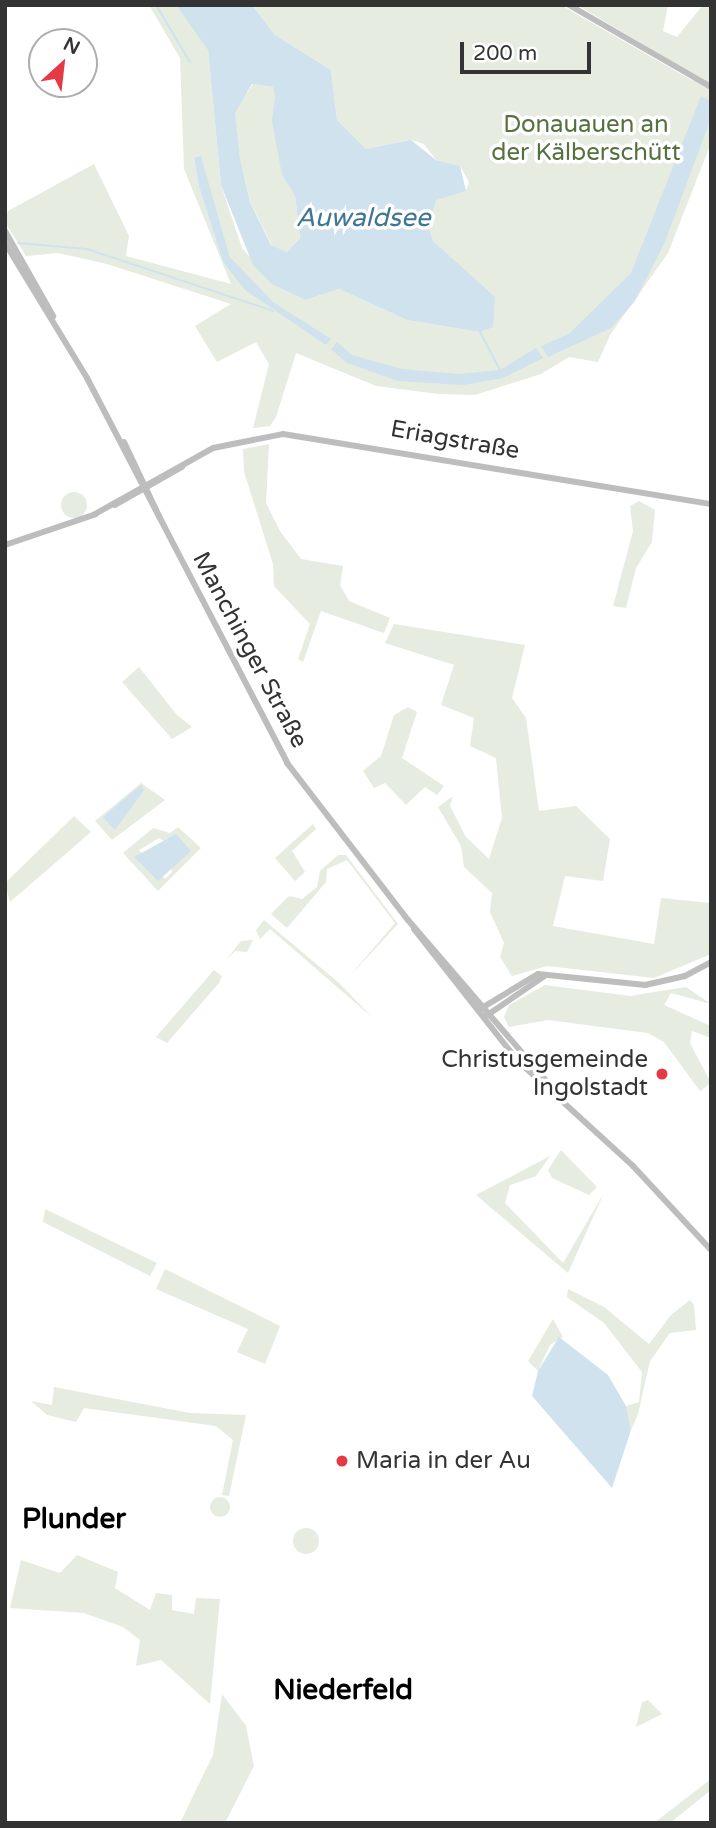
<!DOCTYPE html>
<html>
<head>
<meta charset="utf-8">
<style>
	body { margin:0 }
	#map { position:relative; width:716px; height:1828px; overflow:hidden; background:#fff; font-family:"Varela Round",sans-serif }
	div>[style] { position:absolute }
	.green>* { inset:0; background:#e6ecdf }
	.round { border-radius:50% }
	.water>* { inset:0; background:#cfe2ee }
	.stream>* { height:2px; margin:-1px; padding:0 1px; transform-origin:1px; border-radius:1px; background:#cfe2ee }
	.secondary>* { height:6px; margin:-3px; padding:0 3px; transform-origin:3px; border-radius:3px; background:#bdbdbd }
	.dots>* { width:19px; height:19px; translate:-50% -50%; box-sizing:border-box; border:4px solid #fff; border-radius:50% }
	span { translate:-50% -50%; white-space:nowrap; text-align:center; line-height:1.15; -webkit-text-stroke:7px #fff; paint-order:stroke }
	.park-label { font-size:24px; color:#56703f }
	.street-label { font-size:24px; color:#333 }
	.poi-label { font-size:24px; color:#333 }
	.right { translate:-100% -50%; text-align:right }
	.left { translate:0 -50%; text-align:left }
	.water-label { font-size:26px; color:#3f7597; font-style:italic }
	.quarter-label { font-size:28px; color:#000; font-weight:700 }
	.frame { position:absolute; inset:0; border:7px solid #333; pointer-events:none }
	.north { position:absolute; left:28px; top:28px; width:70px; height:70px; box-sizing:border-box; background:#fff; border:2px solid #adadad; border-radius:50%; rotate:27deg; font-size:19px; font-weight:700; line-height:28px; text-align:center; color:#333 }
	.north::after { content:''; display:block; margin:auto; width:24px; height:32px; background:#e63946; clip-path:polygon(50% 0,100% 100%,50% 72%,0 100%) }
	.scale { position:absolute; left:460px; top:42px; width:131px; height:32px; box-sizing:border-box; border:4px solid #333; border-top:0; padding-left:9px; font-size:21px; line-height:24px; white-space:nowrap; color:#333; -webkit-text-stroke:5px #fff; paint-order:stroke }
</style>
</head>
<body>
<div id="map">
	<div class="green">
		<div style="clip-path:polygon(evenodd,149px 5px,176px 5px,200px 33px,208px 50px,221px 185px,242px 248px,273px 284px,305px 300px,339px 289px,407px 320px,480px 332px,468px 274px,433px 241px,429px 228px,436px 199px,466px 191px,469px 182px,460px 166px,436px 160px,424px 144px,411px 140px,366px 149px,337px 120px,331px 70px,275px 35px,252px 5px,561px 5px,693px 81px,695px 75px,577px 5px,668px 5px,663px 31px,677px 37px,703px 5px,711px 5px,711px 143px,668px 253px,610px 335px,598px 362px,569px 357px,541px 374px,475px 395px,439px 394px,376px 386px,296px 353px,276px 417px,270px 426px,253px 428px,269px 364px,256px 342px,217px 362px,195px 326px,231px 304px,107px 264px,58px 253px,26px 256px,5px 222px,8px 211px,94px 164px,129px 236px,126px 256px,231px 284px,184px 169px,180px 58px,149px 5px,201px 157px,230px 257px,246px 276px,239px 281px,223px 262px,199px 187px,194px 159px,201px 157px)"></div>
		<div style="clip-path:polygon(253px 84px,273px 87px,276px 96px,282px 175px,295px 196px,300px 238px,287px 252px,272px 246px,250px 201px,240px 158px,234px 113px)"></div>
		<div style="clip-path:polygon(269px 444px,266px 503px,280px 531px,301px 559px,343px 566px,340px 585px,349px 601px,390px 618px,384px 633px,321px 611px,303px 662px,298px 659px,310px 624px,274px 586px,273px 564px,244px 472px,243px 449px)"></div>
		<div class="round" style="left:61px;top:492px;width:26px;height:26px"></div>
		<div style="clip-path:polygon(639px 501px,655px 510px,652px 542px,636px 568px,626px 608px,613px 606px,633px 531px,630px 506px)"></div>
		<div style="clip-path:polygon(394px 624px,525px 645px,512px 698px,526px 718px,539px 811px,576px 806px,610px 839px,603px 881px,565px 876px,553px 926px,654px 944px,661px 898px,711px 903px,711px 954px,654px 978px,547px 966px,512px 976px,500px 957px,504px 943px,490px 912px,492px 893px,464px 867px,461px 846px,438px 807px,453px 796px,450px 806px,466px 837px,489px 859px,502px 818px,496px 758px,470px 746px,474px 718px,441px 705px,454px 665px,385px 643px)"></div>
		<div style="clip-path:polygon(139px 667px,177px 715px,192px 727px,172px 739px,122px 682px)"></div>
		<div style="clip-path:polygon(408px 707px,417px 712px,402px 758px,444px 786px,437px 795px,425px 787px,406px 805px,385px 783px,374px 788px,363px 771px,381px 756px,394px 715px)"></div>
		<div style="clip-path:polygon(141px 783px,165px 800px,112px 840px,95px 821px)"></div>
		<div style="clip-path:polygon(74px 816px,91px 832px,10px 902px,5px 883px)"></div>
		<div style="clip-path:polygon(313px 824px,316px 829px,292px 851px,305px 872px,295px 881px,275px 858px)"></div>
		<div style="clip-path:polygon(evenodd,178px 827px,201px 848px,158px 891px,123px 853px,153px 828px,170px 833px,178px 827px,159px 838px,166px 842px,172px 872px,165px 879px,139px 850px,159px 838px)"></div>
		<div style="clip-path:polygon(338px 855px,346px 855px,398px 924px,348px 978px,395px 923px,347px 860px,327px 869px,326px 882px,287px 928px,271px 914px,289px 896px,302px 899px,317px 887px,320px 871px)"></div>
		<div style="clip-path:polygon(264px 920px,339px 983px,373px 1018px,270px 929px,260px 939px,256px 930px)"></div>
		<div style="clip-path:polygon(253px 940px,247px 952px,235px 951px,226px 960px,241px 941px)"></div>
		<div style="clip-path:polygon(214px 970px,222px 976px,219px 983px,167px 1043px,156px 1037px)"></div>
		<div style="clip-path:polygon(545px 985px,630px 996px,686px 987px,711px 1004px,671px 993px,664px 1005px,711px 1026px,711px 1038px,692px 1031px,690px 1043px,711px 1083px,700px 1091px,664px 1042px,648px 1033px,548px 1020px,509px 1027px,504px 1017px,509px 1005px)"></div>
		<div style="clip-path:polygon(561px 1150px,597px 1187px,589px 1195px,552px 1178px,548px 1170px)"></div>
		<div style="clip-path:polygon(550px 1156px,536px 1176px,510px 1185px,505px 1203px,563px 1263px,604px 1193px,568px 1273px,476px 1195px)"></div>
		<div style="clip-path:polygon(45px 1209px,157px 1263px,150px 1276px,43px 1222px)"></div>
		<div style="clip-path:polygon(165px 1269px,280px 1326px,265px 1364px,237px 1352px,248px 1329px,156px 1289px)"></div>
		<div style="clip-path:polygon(568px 1289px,604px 1307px,649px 1344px,671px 1315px,690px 1300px,694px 1305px,696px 1330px,670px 1333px,650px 1361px,638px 1414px,631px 1430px,626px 1406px,639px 1402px,642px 1372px,604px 1323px,567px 1297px)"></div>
		<div style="clip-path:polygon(553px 1319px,563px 1337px,550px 1345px,538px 1371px,528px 1361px)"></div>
		<div style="clip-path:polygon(54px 1387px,190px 1413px,246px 1415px,229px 1496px,222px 1495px,233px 1440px,216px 1426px,84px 1408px,76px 1422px,47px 1415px,31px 1401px,52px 1405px)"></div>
		<div class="round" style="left:210px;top:1497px;width:20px;height:20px"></div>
		<div class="round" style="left:293px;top:1528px;width:26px;height:26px"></div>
		<div style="clip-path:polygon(77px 1555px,118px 1572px,115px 1588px,150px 1610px,156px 1593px,172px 1595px,172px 1610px,194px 1614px,196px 1598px,220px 1599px,210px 1704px,161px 1660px,136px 1666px,140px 1640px,123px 1627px,84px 1613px,10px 1608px,21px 1560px,60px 1573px)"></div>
		<div style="clip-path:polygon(222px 1694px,246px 1726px,254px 1766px,225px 1823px,180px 1823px,213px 1755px)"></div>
		<div style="clip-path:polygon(648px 1700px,662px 1714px,636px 1727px,642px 1702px)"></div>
		<div style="clip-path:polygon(711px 1779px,711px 1790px,670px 1823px,654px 1823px)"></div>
	</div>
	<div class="water">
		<div style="clip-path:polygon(evenodd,176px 5px,252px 5px,275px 35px,331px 70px,337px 120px,366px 149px,411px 140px,436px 160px,460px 166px,466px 191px,436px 200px,429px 228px,433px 241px,495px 297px,493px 327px,480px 332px,407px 320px,339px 289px,305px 300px,272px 284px,253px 265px,221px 185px,208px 50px,176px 5px,252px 84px,273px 87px,275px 96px,272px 121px,282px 175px,295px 196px,300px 238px,287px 252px,271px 245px,250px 202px,240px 158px,235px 113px,252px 84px)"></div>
		<div style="clip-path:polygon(701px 96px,711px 101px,711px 118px,665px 242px,635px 301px,611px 328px,548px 357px,541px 346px,569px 334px,631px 273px)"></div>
		<div style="clip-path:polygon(201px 156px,230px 257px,273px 302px,331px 339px,326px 345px,245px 290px,223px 262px,199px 187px,194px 158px)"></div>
		<div style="clip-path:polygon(337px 342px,352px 355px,402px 369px,459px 374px,500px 370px,536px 348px,543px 358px,503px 378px,463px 385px,398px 381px,347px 363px,331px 349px)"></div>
		<div style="clip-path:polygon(141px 785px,144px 790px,115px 830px,103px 817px)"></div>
		<div style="clip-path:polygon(176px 834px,191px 851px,158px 881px,134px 857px)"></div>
		<div style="clip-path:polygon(559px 1337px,608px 1375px,626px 1406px,631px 1430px,612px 1488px,532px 1396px,538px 1371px)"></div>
	</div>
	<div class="stream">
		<div style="left:156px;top:5px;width:66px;rotate:59.2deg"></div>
		<div style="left:18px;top:243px;width:69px;rotate:5deg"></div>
		<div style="left:87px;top:249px;width:196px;rotate:18.4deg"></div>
		<div style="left:480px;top:332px;width:43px;rotate:62.2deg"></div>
	</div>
	<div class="secondary">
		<div style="left:569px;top:5px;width:164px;rotate:30deg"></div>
		<div style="left:5px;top:231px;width:98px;rotate:60.5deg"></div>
		<div style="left:5px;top:243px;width:158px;rotate:58.7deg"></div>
		<div style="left:87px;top:378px;width:434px;rotate:62.5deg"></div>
		<div style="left:287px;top:763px;width:198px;rotate:52.4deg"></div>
		<div style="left:408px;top:920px;width:227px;rotate:49.3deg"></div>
		<div style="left:124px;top:442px;width:84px;rotate:64.7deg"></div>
		<div style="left:115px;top:505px;width:77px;rotate:-29.6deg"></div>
		<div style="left:95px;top:514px;width:135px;rotate:-29.2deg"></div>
		<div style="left:213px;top:448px;width:71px;rotate:-11.3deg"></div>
		<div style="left:283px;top:434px;width:434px;rotate:9.3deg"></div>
		<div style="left:5px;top:545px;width:96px;rotate:-18.8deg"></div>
		<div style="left:414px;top:929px;width:167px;rotate:51.8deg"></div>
		<div style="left:517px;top:1060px;width:157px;rotate:42.4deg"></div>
		<div style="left:633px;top:1166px;width:115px;rotate:47.1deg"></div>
		<div style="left:480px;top:1009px;width:68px;rotate:-31.1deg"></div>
		<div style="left:538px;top:974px;width:108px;rotate:5.9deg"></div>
		<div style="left:645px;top:985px;width:41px;rotate:-12.7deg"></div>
		<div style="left:685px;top:976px;width:30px;rotate:-28deg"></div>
		<div style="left:486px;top:1016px;width:73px;rotate:-34.3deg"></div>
	</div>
	<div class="dots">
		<div style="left:662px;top:1074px;background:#e63946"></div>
		<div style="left:342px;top:1461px;background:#e63946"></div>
	</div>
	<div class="park-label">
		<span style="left:586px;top:139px">Donauauen an<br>der Kälberschütt</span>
	</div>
	<div class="street-label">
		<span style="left:455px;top:440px;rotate:10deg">Eriagstraße</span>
		<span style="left:250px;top:650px;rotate:62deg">Manchinger Straße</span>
	</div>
	<div class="poi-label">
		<span class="right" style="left:648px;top:1074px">Christusgemeinde<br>Ingolstadt</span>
		<span class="left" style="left:356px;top:1461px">Maria in der Au</span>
	</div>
	<div class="water-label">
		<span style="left:363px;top:218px">Auwaldsee</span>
	</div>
	<div class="quarter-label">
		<span style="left:74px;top:1519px">Plunder</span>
		<span style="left:343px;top:1690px">Niederfeld</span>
	</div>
	<div class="frame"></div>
	<div class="north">N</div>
	<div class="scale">200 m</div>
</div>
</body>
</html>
